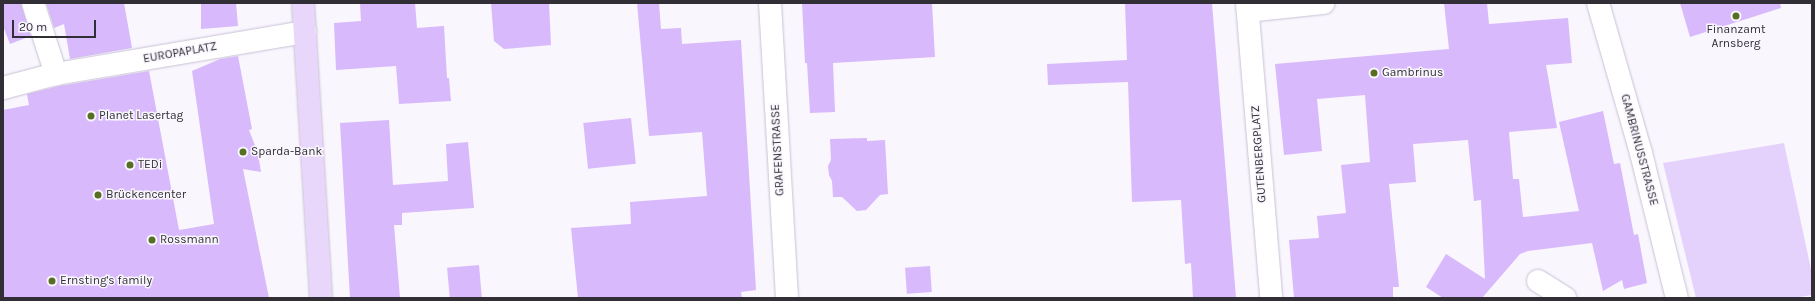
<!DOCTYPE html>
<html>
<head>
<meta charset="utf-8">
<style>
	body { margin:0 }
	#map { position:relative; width:1815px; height:301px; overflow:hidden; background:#f9f6fe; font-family:Karla,sans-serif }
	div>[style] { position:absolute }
	.green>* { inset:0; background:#e5d2fc }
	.building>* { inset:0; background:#d8b9fb; transform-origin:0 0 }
	.roads { filter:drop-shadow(0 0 1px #c9c1d4) drop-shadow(0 0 1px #c9c1d4) }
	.street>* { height:22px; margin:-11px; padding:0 11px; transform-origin:11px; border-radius:11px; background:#fff }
	.secondary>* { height:22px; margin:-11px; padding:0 11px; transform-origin:11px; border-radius:11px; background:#e9d7fb }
	.dots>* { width:11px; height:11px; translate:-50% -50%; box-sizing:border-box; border:2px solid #f9f6fe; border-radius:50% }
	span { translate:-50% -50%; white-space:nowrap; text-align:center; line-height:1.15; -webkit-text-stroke:3px #f9f6fe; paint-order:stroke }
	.poi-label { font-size:12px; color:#312e35 }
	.left { translate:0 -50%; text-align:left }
	.street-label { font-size:12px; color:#312e35 }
	.frame { position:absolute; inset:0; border:4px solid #312e35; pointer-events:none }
	.scale { position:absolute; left:12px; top:20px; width:84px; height:18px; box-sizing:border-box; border:2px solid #312e35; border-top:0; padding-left:5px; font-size:12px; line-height:14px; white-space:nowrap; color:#312e35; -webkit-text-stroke:3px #f9f6fe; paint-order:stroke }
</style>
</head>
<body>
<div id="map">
	<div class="green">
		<div style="clip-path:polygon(1784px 143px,1812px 274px,1812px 295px,1793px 298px,1696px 298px,1663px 163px)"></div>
	</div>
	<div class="building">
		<div style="clip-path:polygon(3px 3px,21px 3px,31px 36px,10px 44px,3px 26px)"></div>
		<div style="clip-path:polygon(46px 3px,124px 3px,132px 48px,70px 59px,64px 24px,54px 28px)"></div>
		<div style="clip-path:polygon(201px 3px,236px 3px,238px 26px,201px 29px)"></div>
		<div style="clip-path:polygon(360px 3px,415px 3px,417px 28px,444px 26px,447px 78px,449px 78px,451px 101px,399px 104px,396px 66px,336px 70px,334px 23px,361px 21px)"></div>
		<div style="clip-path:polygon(491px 3px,549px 3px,551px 45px,504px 49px,494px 41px)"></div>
		<div style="clip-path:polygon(637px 3px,659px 3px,661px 29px,681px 28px,682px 44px,741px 40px,756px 290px,741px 292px,742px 298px,578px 298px,571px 228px,631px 224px,630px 202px,707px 196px,702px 132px,649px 136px)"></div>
		<div style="clip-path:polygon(802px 3px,932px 3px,935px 57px,833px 63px,835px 112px,810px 113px,807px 63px,805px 63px)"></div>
		<div style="clip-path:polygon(1125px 3px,1212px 3px,1236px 298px,1193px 298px,1191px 263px,1185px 264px,1181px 200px,1132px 202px,1128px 82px,1048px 85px,1047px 64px,1127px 60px)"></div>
		<div style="clip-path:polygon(1444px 3px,1487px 3px,1489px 24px,1568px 18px,1572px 63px,1546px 65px,1557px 128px,1509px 132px,1513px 179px,1519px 179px,1523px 217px,1579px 211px,1559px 122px,1603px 111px,1614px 164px,1620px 163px,1634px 235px,1638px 234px,1647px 283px,1624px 289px,1622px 280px,1603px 291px,1592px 243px,1528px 251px,1520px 254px,1482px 298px,1443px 298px,1426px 287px,1446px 254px,1485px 279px,1481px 200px,1474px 201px,1468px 140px,1413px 144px,1416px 182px,1389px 184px,1399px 287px,1393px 287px,1393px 298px,1294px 298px,1289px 240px,1319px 238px,1317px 216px,1346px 213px,1341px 165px,1370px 162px,1365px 95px,1317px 99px,1322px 151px,1284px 155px,1275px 64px,1449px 49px)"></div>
		<div style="clip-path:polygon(1680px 3px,1780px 3px,1781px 8px,1690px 37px)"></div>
		<div style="clip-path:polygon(238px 56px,252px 129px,249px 130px,258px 153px,261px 172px,243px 169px,269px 298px,3px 298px,3px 110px,29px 105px,27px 94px,59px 86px,149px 71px,179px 230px,214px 224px,192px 71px,220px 59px)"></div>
		<div style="left:631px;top:118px;width:46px;height:48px;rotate:84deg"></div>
		<div style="clip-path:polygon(389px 120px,393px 185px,448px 181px,446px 144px,468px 142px,474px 208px,402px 213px,402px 225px,394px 225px,400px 298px,350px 298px,340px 123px)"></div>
		<div style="clip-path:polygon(867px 138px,867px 141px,885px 140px,888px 194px,880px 195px,866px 210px,857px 211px,842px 197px,833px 197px,832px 181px,829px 175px,828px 166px,831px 160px,830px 139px)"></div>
		<div style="left:479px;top:265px;width:33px;height:32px;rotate:85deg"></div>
		<div style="left:930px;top:266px;width:26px;height:25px;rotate:86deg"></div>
	</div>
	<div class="roads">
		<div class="street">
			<div style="left:33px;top:3px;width:75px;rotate:72.1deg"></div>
			<div style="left:770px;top:3px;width:295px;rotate:86.7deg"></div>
			<div style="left:1247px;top:3px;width:296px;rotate:85.3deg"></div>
			<div style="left:1598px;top:3px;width:156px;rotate:74deg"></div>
			<div style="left:1641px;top:153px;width:149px;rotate:76.1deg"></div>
			<div style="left:1248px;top:11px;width:76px;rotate:-6deg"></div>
			<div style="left:3px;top:88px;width:55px;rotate:-14.8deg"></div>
			<div style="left:56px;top:74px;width:253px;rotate:-9.6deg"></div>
			<div style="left:1538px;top:281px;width:32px;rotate:32deg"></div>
		</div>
		<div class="secondary">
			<div style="left:303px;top:3px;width:296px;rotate:86.5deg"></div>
		</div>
	</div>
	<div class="dots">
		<div style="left:1736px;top:16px;background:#566f22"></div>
		<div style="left:1374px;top:73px;background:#566f22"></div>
		<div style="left:91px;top:116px;background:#566f22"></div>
		<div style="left:243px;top:152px;background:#566f22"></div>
		<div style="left:130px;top:165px;background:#566f22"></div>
		<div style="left:98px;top:195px;background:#566f22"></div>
		<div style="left:152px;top:240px;background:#566f22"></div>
		<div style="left:52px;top:281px;background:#566f22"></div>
	</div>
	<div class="poi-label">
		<span style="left:1736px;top:37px">Finanzamt<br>Arnsberg</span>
		<span class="left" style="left:1382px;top:73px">Gambrinus</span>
		<span class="left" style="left:99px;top:116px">Planet Lasertag</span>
		<span class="left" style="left:251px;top:152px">Sparda-Bank</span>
		<span class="left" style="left:138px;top:165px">TEDi</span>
		<span class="left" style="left:106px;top:195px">Brückencenter</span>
		<span class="left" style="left:160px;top:240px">Rossmann</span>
		<span class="left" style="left:60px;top:281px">Ernsting's family</span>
	</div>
	<div class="street-label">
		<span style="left:180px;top:53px;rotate:-10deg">EUROPAPLATZ</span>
		<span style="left:778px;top:150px;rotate:-93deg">GRAFENSTRASSE</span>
		<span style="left:1639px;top:150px;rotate:75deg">GAMBRINUSSTRASSE</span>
		<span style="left:1259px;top:154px;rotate:-94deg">GUTENBERGPLATZ</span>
	</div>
	<div class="frame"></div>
	<div class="scale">20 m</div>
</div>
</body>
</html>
